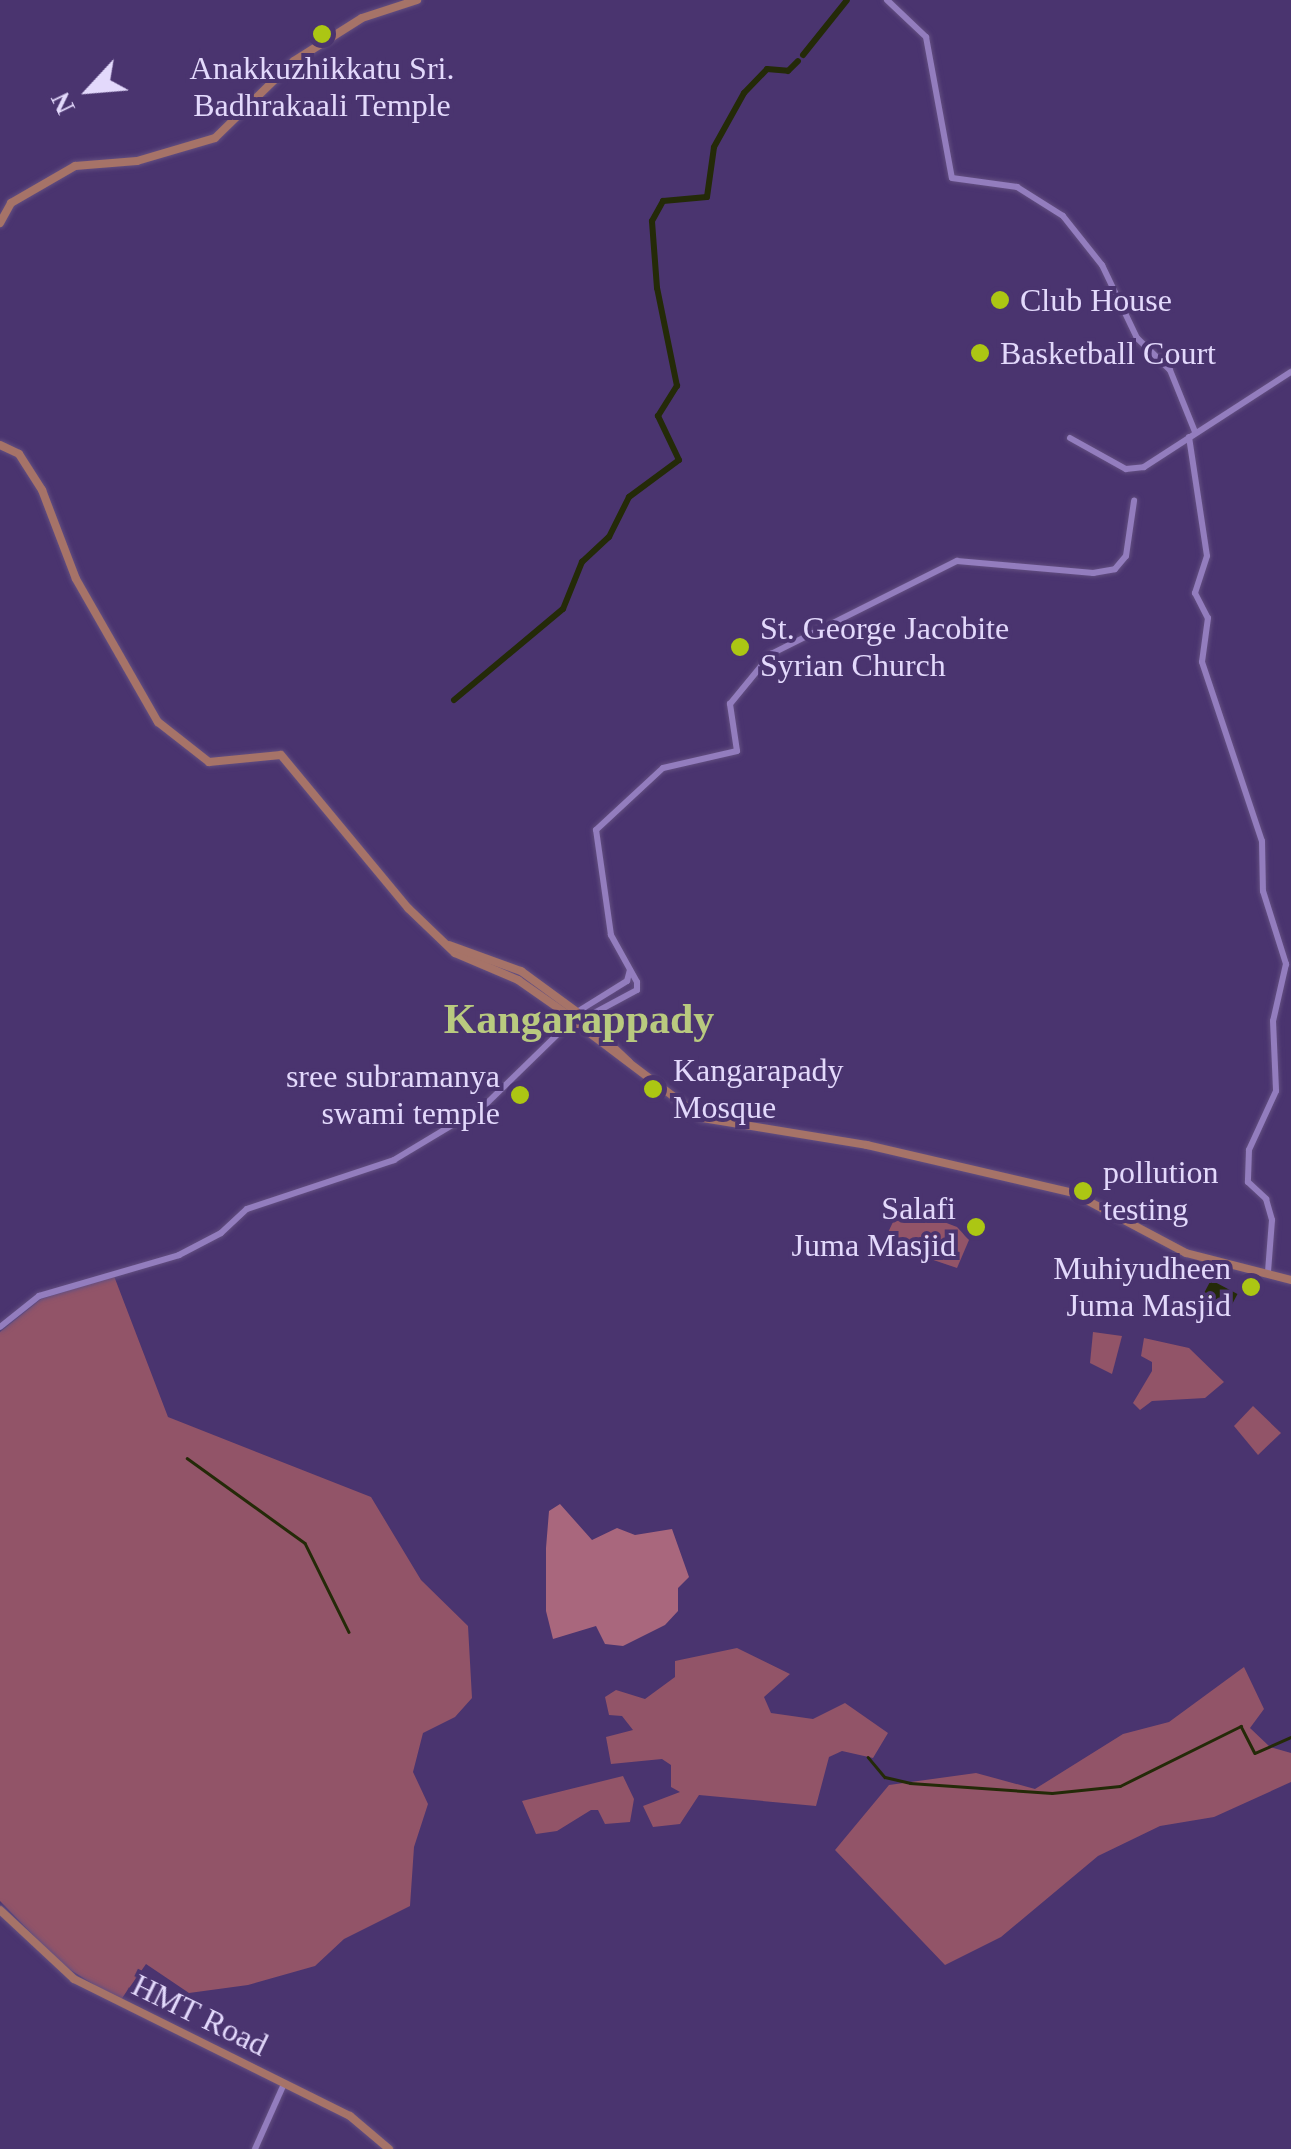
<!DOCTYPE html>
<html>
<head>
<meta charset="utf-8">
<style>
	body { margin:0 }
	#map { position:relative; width:1291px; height:2149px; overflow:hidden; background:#4a346f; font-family:Georgia,serif }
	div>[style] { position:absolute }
	.green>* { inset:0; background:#925468 }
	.forest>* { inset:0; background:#a9677d }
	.water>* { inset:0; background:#242a08; transform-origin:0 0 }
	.stream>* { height:2.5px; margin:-1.25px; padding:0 1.25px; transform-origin:1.25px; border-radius:1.25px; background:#242a08 }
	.canal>* { height:6px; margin:-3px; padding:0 3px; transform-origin:3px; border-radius:3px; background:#242a08 }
	.roads { filter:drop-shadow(0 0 2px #634f81) drop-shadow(0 0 2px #634f81) }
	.minor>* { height:6px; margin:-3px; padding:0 3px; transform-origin:3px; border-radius:3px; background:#937dbe }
	.major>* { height:8px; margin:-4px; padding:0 4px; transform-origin:4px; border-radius:4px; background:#a67368 }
	.dots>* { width:28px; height:28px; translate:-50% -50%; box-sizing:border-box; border:5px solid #4a346f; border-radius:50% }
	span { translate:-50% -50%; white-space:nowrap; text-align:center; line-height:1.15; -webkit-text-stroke:8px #4a346f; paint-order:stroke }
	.poi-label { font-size:32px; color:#e3d9fc }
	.left { translate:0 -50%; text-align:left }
	.right { translate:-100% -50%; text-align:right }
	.street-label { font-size:32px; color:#e3d9fc }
	.district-label { font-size:42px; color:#b9ca7f; font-weight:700 }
	.north { position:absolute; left:40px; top:40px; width:100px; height:100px; -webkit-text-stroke:8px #4a346f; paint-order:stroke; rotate:244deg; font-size:28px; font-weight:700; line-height:40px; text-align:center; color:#e3d9fc }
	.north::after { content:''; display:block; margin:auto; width:35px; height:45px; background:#e3d9fc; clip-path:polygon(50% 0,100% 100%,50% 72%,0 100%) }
</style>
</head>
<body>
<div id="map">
	<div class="green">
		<div style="clip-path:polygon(923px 1214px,957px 1227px,969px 1240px,957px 1268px,883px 1243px,893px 1222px)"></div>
		<div style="clip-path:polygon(114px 1276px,168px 1417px,371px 1497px,421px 1580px,468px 1626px,472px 1698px,455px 1717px,423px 1733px,413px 1772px,428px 1804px,414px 1847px,410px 1906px,344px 1939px,315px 1966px,248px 1985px,189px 1993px,146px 1964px,120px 2001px,61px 1964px,0 1901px,0 1332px,41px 1299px)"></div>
		<div style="clip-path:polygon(1093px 1332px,1122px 1336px,1112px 1374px,1090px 1363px)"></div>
		<div style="clip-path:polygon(1144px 1338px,1189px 1348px,1224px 1382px,1205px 1398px,1152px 1401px,1140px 1410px,1133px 1403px,1152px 1371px,1152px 1362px,1141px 1356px)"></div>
		<div style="clip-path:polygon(1253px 1406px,1281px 1433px,1258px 1455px,1234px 1426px)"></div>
		<div style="clip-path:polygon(737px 1648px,790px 1674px,764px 1697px,771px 1713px,813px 1719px,845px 1703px,888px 1733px,873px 1758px,842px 1751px,829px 1757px,816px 1806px,699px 1795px,680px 1824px,653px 1827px,643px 1806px,680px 1792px,671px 1787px,671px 1765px,662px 1759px,611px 1764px,606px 1737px,633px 1730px,622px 1716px,609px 1715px,605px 1697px,616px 1690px,645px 1699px,675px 1677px,675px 1661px)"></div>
		<div style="clip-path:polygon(1244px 1667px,1264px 1709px,1250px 1728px,1270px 1747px,1291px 1753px,1291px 1782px,1214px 1817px,1160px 1826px,1098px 1856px,1001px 1937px,945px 1965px,835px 1850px,889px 1785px,976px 1773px,1035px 1789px,1123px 1734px,1169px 1722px)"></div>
		<div style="clip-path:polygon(623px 1776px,634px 1799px,630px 1822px,605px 1824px,598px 1810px,591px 1810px,557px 1831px,536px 1834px,522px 1801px)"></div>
	</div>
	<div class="forest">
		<div style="clip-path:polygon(560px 1504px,592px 1540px,617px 1528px,635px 1535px,672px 1529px,689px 1577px,678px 1588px,678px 1611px,665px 1625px,623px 1646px,605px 1644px,596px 1626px,553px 1639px,546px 1611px,546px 1548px,549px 1511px)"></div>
	</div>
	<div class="water">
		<div style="left:1211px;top:1280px;width:30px;height:27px;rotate:28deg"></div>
	</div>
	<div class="stream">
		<div style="left:187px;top:1458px;width:145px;rotate:35.8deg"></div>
		<div style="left:305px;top:1543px;width:99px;rotate:63.7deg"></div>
		<div style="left:868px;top:1757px;width:26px;rotate:50deg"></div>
		<div style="left:885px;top:1777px;width:26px;rotate:13deg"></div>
		<div style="left:910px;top:1783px;width:142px;rotate:4deg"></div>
		<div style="left:1052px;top:1793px;width:68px;rotate:-5.9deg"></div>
		<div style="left:1120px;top:1786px;width:135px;rotate:-26.4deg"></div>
		<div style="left:1241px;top:1726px;width:30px;rotate:63deg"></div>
		<div style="left:1255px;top:1753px;width:39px;rotate:-24deg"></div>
	</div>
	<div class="canal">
		<div style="left:803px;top:55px;width:70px;rotate:-51.3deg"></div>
		<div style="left:454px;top:700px;width:142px;rotate:-39.9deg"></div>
		<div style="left:563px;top:609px;width:51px;rotate:-68deg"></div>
		<div style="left:582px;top:562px;width:37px;rotate:-43deg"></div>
		<div style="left:609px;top:537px;width:45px;rotate:-63.4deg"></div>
		<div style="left:629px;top:497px;width:62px;rotate:-36.5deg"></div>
		<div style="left:679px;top:460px;width:49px;rotate:-115.5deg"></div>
		<div style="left:658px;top:416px;width:36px;rotate:-58deg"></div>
		<div style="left:677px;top:386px;width:100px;rotate:-101.5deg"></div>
		<div style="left:657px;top:288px;width:67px;rotate:-94.3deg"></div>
		<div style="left:652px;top:221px;width:23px;rotate:-61deg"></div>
		<div style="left:663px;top:201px;width:44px;rotate:-5.2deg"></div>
		<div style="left:707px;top:197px;width:50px;rotate:-82deg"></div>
		<div style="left:714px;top:147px;width:62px;rotate:-60.9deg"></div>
		<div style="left:744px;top:93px;width:33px;rotate:-46deg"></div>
		<div style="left:767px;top:69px;width:21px;rotate:5deg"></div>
		<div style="left:788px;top:71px;width:14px;rotate:-45deg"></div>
	</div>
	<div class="roads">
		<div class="minor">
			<div style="left:887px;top:0;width:54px;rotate:43.5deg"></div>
			<div style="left:926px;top:37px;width:143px;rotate:79.6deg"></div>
			<div style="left:952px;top:178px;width:66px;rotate:7.9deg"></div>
			<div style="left:1017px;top:187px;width:54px;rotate:32.2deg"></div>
			<div style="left:1063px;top:216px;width:63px;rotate:51.5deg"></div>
			<div style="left:1102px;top:265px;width:81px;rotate:64.4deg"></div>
			<div style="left:1137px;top:338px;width:46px;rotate:44.1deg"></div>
			<div style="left:1170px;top:370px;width:67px;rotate:68deg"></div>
			<div style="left:1189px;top:437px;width:120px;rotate:81.4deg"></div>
			<div style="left:1207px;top:556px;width:39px;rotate:108deg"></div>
			<div style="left:1195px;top:593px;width:28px;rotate:63deg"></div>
			<div style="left:1208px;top:618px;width:44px;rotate:97.8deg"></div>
			<div style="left:1202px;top:662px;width:189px;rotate:71.5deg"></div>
			<div style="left:1262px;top:841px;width:50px;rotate:88.9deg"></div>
			<div style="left:1263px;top:891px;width:77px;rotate:72.5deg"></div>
			<div style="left:1286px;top:964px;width:58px;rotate:102.8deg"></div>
			<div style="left:1273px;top:1021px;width:70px;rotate:87.5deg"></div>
			<div style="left:1276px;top:1091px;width:65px;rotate:114.6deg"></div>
			<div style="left:1249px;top:1150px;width:32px;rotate:92deg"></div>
			<div style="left:1248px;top:1182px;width:25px;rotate:43deg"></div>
			<div style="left:1266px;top:1199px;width:22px;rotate:74deg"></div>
			<div style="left:1272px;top:1220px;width:52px;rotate:94.4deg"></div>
			<div style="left:1070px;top:438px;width:64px;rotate:29deg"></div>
			<div style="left:1126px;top:469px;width:18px;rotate:-6deg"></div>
			<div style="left:1144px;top:467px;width:175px;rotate:-32.9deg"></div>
			<div style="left:577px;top:1012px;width:59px;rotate:-31.8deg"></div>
			<div style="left:627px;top:981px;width:11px;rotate:-75deg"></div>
			<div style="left:583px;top:1019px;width:61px;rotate:-28.2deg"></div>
			<div style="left:637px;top:990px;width:8px;rotate:-90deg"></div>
			<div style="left:637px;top:982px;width:54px;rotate:-119deg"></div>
			<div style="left:611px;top:935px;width:106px;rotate:-98.1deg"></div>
			<div style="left:596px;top:830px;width:91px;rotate:-42.8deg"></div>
			<div style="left:663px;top:768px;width:76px;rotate:-12.9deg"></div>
			<div style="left:737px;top:751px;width:48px;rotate:-98.5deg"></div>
			<div style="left:730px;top:704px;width:65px;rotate:-50.6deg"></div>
			<div style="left:771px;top:654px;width:208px;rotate:-26.6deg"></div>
			<div style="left:957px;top:561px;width:137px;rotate:5deg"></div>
			<div style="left:1093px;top:573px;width:22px;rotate:-10deg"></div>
			<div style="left:1115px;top:569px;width:17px;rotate:-50deg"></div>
			<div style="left:1126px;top:556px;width:56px;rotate:-81.7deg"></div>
			<div style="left:0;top:1327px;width:50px;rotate:-38.5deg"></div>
			<div style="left:39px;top:1296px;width:146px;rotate:-16.3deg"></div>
			<div style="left:179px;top:1255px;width:47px;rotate:-27.6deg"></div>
			<div style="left:221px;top:1233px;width:35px;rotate:-43deg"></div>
			<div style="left:247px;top:1209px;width:155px;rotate:-18.4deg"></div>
			<div style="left:394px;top:1160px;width:105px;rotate:-31deg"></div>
			<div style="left:484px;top:1106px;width:115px;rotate:-44.3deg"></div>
			<div style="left:255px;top:2149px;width:71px;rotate:-66deg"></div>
		</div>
		<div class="major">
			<div style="left:0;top:223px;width:23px;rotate:-61deg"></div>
			<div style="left:11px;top:203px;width:74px;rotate:-30deg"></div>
			<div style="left:75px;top:166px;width:62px;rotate:-4.6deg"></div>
			<div style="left:137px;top:161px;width:81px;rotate:-16.4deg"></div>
			<div style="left:215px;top:138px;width:110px;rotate:-44.3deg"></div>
			<div style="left:294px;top:61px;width:80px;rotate:-32.3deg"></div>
			<div style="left:362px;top:18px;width:58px;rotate:-18.1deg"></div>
			<div style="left:0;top:445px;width:21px;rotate:25deg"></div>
			<div style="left:19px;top:454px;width:43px;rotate:57.4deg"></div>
			<div style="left:42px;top:490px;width:95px;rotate:69.1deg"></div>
			<div style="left:76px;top:579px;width:165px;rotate:60.2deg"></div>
			<div style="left:158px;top:722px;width:65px;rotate:38.1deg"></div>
			<div style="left:209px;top:762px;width:72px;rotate:-5.6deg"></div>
			<div style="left:281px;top:755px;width:199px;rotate:50.3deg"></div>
			<div style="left:408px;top:908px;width:65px;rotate:43.8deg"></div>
			<div style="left:455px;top:953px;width:69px;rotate:23.2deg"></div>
			<div style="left:518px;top:980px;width:65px;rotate:34.9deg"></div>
			<div style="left:449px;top:945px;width:77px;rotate:19.9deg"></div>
			<div style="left:521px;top:971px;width:69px;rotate:36.2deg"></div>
			<div style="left:583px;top:1019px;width:63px;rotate:43.1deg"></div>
			<div style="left:579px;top:1025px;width:154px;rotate:37.1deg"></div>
			<div style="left:702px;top:1118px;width:167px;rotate:9.3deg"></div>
			<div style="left:867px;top:1145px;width:212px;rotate:13.1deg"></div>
			<div style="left:1073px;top:1193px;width:128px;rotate:28deg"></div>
			<div style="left:1186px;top:1253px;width:108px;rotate:14.4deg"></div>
			<div style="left:0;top:1910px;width:101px;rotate:43deg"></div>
			<div style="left:74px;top:1979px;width:308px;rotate:26.4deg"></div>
			<div style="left:350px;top:2116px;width:51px;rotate:40.2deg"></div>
		</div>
	</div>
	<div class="dots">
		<div style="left:322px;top:34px;background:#acc613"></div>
		<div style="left:1000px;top:300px;background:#acc613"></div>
		<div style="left:980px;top:353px;background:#acc613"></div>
		<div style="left:740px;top:647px;background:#acc613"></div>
		<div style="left:653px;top:1089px;background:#acc613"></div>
		<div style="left:520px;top:1095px;background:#acc613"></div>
		<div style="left:1083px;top:1191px;background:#acc613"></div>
		<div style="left:976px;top:1227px;background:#acc613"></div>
		<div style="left:1251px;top:1287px;background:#acc613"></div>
	</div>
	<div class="poi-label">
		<span style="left:322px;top:87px">Anakkuzhikkatu Sri.<br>Badhrakaali Temple</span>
		<span class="left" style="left:1020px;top:300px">Club House</span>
		<span class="left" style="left:1000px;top:353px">Basketball Court</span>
		<span class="left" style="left:760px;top:647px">St. George Jacobite<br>Syrian Church</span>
		<span class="left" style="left:673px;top:1089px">Kangarapady<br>Mosque</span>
		<span class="right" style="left:500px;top:1095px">sree subramanya<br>swami temple</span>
		<span class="left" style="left:1103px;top:1191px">pollution<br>testing</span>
		<span class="right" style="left:956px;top:1227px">Salafi<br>Juma Masjid</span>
		<span class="right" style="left:1231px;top:1287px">Muhiyudheen<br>Juma Masjid</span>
	</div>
	<div class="street-label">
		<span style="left:200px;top:2015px;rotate:26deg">HMT Road</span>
	</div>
	<div class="district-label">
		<span style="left:579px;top:1019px">Kangarappady</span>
	</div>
	<div class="north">N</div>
</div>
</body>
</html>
